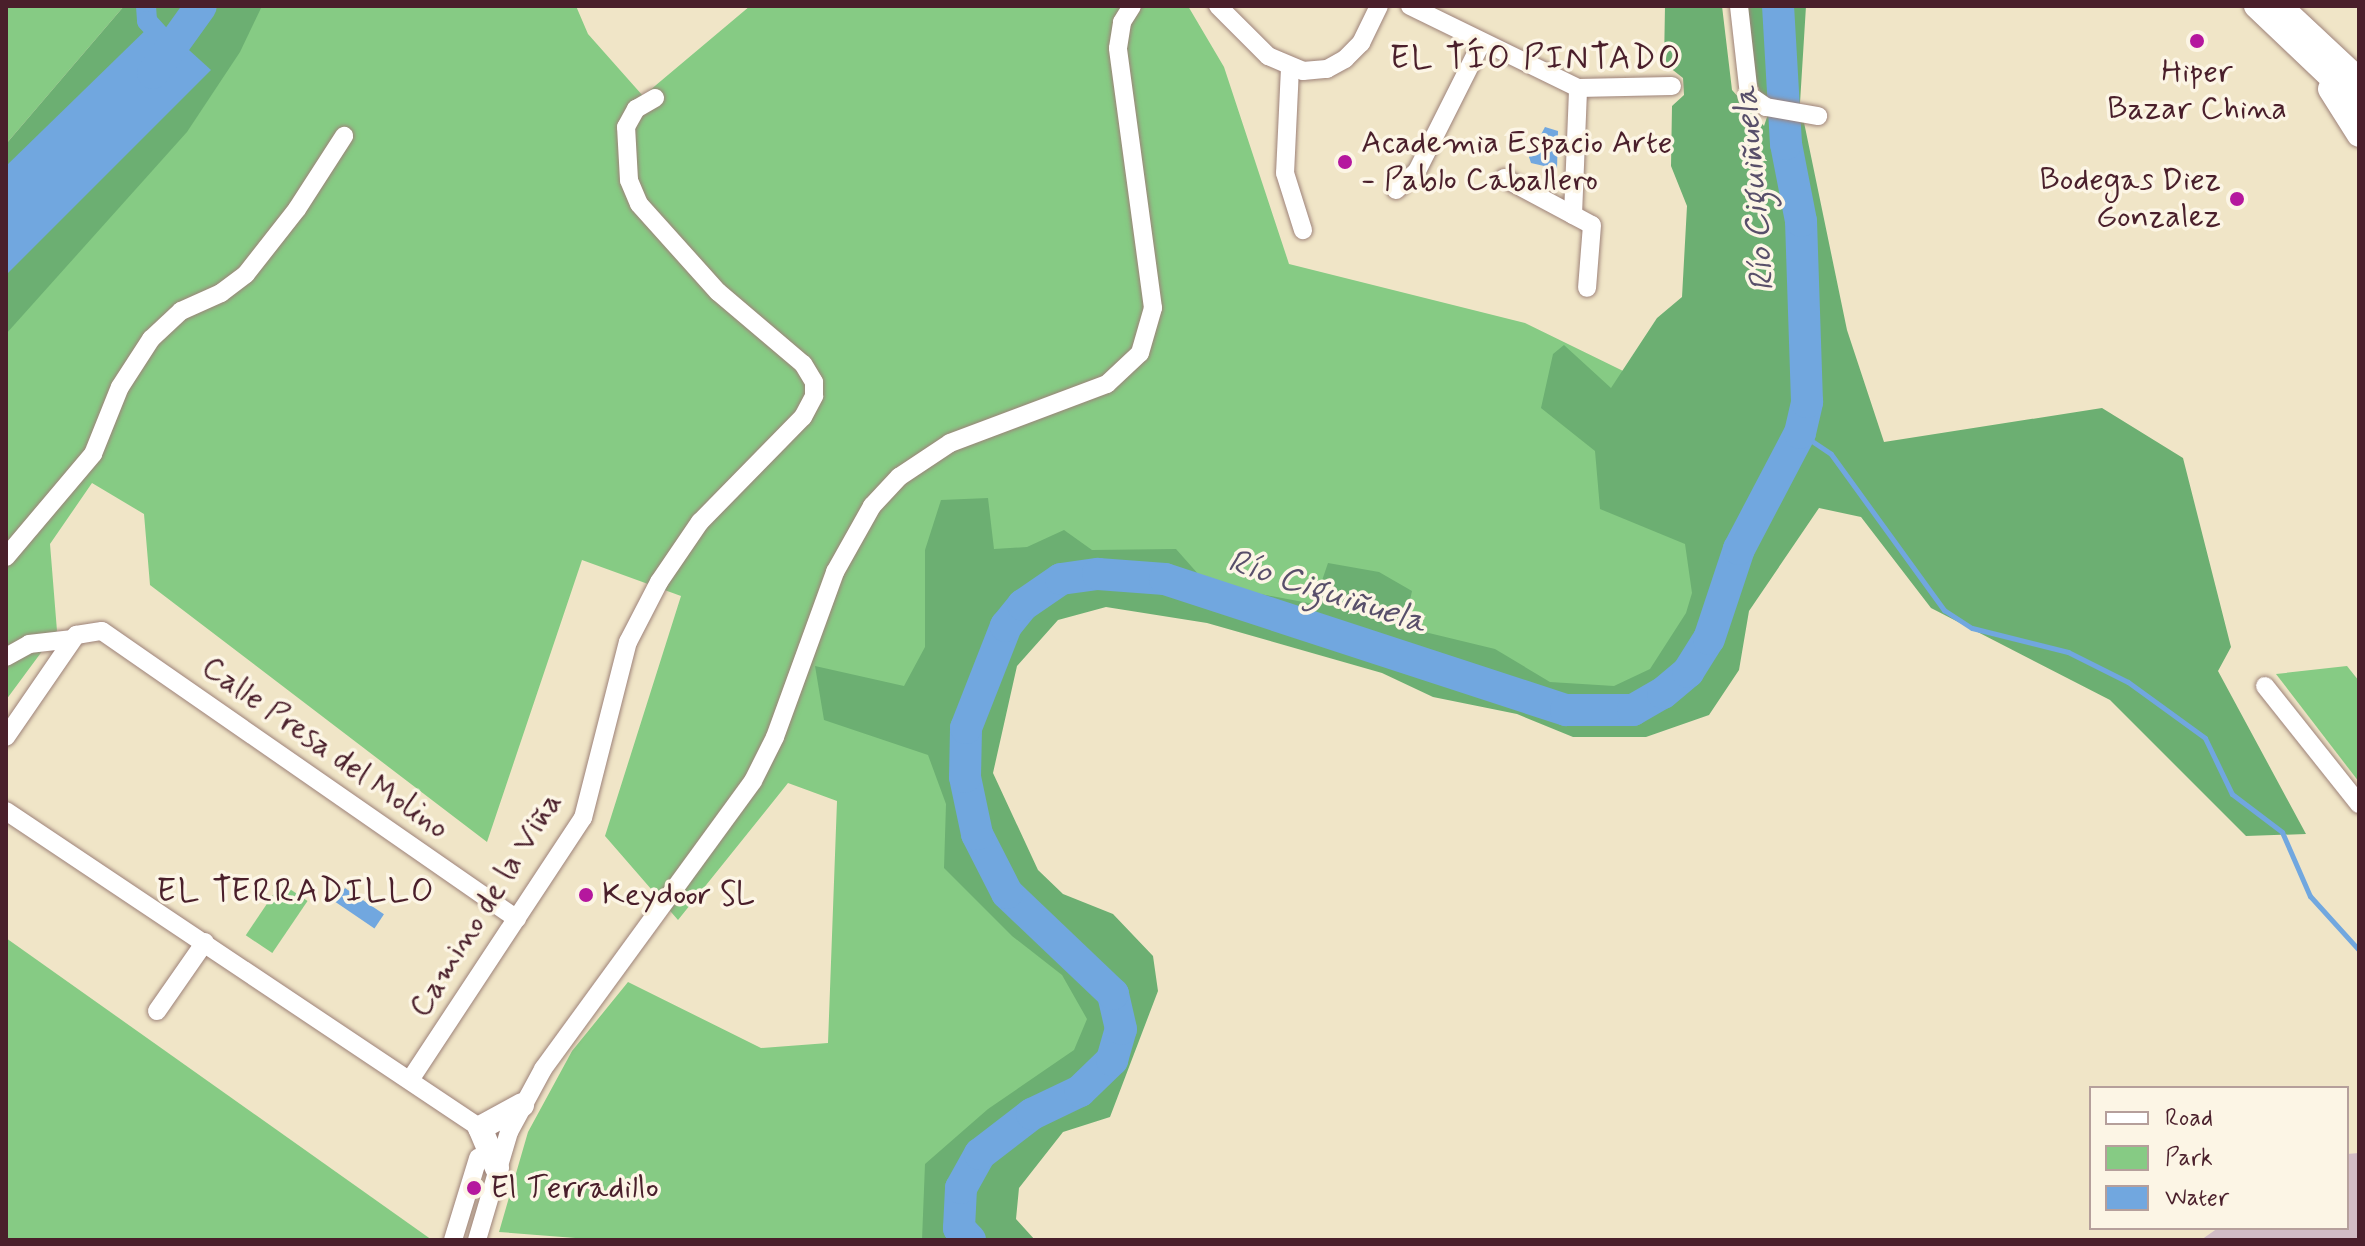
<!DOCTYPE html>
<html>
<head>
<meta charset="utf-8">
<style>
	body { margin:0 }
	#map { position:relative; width:2365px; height:1246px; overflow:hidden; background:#f0e5c7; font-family:Mynerve,sans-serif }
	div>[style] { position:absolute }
	.industrial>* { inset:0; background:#d2bdc5 }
	.green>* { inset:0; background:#86cb84; transform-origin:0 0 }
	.forest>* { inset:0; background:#6caf72 }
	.water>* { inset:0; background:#71a7df; transform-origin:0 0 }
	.stream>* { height:5px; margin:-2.5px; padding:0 2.5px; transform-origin:2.5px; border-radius:2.5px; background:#71a7df }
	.canal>* { height:20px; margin:-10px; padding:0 10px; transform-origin:10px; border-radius:10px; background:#71a7df }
	.river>* { height:32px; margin:-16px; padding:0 16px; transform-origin:16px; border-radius:16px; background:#71a7df }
	.roads { filter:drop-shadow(0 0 2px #9d8279) drop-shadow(0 0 2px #9d8279) }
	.minor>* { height:18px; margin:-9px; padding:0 9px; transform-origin:9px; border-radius:9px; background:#fff }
	.major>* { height:24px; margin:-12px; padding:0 12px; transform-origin:12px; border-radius:12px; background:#fff }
	.dots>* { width:22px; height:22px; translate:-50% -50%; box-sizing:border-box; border:4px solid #fcf5e5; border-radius:50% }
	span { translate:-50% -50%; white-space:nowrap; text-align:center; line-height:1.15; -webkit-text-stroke:7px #fcf5e5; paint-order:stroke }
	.poi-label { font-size:32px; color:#4a1f2b }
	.left { translate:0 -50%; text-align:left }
	.right { translate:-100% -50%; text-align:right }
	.street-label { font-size:32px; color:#4a1f2b }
	.neighbourhood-label { font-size:34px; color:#4a1f2b; letter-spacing:2px }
	.water-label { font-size:34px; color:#584f6a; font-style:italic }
	.frame { position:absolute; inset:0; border:8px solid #4a1f2b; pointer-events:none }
	.legend { position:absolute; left:2089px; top:1086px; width:260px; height:144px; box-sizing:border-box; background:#fcf5e5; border:2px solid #b59f9b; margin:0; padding:10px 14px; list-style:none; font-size:24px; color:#4a1f2b }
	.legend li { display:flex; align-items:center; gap:16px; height:40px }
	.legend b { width:40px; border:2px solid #b59f9b }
</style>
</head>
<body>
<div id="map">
	<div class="industrial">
		<div style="clip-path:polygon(2359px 1153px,2359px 1240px,2201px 1240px,2218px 1228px,2347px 1228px,2347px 1154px)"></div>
	</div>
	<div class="green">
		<div style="clip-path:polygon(6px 6px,124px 6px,6px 144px)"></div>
		<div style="clip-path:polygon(201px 6px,576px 6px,588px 34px,643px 96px,750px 6px,1188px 6px,1224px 67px,1289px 264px,1525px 323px,1750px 433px,1800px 433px,1633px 710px,1399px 651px,1041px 592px,965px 777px,1113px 994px,970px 1240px,601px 1240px,499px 1232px,528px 1132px,572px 1051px,628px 982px,761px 1048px,828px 1043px,837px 801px,788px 783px,678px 920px,605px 836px,681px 596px,582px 560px,487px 842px,150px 585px,144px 514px,92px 483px,50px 544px,57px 631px,6px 700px,6px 236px)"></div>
		<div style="clip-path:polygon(2347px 666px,2359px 681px,2359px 782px,2276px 674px)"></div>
		<div style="left:281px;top:883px;width:32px;height:63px;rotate:34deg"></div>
		<div style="clip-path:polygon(6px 938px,432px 1240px,6px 1240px)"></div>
	</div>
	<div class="forest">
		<div style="clip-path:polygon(124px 6px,262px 6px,240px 52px,187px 132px,6px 334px,6px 144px)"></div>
		<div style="clip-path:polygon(1665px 6px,1722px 6px,1732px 90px,1764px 126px,1771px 105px,1764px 101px,1753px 74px,1747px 6px,1806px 6px,1800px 103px,1847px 330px,1884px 442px,2102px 408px,2183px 458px,2231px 647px,2218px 671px,2306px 834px,2246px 836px,2110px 700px,1931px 608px,1861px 517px,1819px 508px,1749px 611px,1739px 670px,1709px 715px,1646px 737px,1573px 737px,1517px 714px,1433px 697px,1382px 673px,1207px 623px,1106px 607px,1058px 620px,1017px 666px,993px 773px,1038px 870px,1063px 894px,1113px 914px,1153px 956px,1158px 991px,1110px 1117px,1063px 1132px,1019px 1188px,1016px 1219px,1035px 1240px,922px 1240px,925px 1164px,988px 1109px,1074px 1050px,1087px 1019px,1062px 975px,1012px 936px,944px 868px,946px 804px,928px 755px,824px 720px,815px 666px,904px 686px,925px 647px,925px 550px,941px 500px,988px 498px,994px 549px,1027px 547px,1064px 530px,1092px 550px,1176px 549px,1207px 584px,1314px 604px,1328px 563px,1379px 572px,1412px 591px,1404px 627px,1495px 649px,1550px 682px,1614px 686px,1650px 669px,1686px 613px,1692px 593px,1685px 544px,1600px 509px,1595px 451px,1541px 408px,1553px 354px,1564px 345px,1611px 388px,1657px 318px,1682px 297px,1687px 206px,1671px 166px,1672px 106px,1684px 95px,1683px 78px,1664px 63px)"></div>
	</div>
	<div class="water">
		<div style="clip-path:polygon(156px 20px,211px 70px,6px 275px,6px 166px)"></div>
		<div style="clip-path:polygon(1545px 127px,1558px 131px,1557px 169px,1531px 163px,1529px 157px)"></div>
		<div style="left:345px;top:888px;width:47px;height:17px;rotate:34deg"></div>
	</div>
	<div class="stream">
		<div style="left:1800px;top:433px;width:37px;rotate:34deg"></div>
		<div style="left:1831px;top:454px;width:193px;rotate:54.1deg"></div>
		<div style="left:1944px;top:610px;width:33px;rotate:33deg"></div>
		<div style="left:1972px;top:628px;width:99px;rotate:14deg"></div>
		<div style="left:2068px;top:652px;width:67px;rotate:26.6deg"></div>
		<div style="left:2128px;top:682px;width:95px;rotate:36deg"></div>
		<div style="left:2205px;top:738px;width:62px;rotate:64.3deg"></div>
		<div style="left:2232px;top:794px;width:63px;rotate:37.2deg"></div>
		<div style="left:2282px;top:832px;width:70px;rotate:66.4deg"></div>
		<div style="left:2310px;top:896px;width:73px;rotate:47.8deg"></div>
	</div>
	<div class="canal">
		<div style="left:146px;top:6px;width:15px;rotate:86deg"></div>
		<div style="left:147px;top:21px;width:31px;rotate:48deg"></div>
	</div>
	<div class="river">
		<div style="left:153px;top:73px;width:82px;rotate:-54.4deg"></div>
		<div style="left:970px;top:1240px;width:16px;rotate:-133deg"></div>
		<div style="left:959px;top:1228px;width:40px;rotate:-87.1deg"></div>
		<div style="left:961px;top:1188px;width:39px;rotate:-61deg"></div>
		<div style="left:980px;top:1154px;width:66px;rotate:-37.6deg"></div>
		<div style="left:1032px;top:1114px;width:53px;rotate:-25.6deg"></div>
		<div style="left:1080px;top:1091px;width:45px;rotate:-44.1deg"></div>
		<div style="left:1112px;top:1060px;width:32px;rotate:-74deg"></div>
		<div style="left:1121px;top:1029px;width:36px;rotate:-103deg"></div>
		<div style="left:1113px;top:994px;width:146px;rotate:-136.4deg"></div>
		<div style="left:1007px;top:893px;width:66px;rotate:-117deg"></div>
		<div style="left:977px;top:834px;width:58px;rotate:-101.9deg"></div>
		<div style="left:965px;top:777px;width:49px;rotate:-88.8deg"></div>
		<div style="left:966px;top:728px;width:110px;rotate:-68.6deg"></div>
		<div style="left:1006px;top:626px;width:27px;rotate:-51deg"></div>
		<div style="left:1023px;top:605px;width:46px;rotate:-34.4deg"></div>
		<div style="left:1061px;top:579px;width:37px;rotate:-8deg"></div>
		<div style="left:1098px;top:574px;width:67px;rotate:4.3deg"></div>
		<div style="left:1165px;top:579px;width:422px;rotate:18.1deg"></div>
		<div style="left:1566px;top:710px;width:67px"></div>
		<div style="left:1633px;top:710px;width:34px;rotate:-30deg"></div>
		<div style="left:1663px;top:693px;width:33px;rotate:-40deg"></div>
		<div style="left:1688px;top:672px;width:39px;rotate:-58deg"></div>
		<div style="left:1709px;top:639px;width:95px;rotate:-71.6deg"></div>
		<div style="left:1739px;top:549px;width:131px;rotate:-62.3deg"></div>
		<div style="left:1800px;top:433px;width:32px;rotate:-77deg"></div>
		<div style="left:1807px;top:402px;width:181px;rotate:-91.9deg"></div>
		<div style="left:1801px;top:221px;width:78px;rotate:-101deg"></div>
		<div style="left:1786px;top:144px;width:138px;rotate:-93.3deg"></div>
	</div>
	<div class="roads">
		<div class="minor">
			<div style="left:1218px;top:6px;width:71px;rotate:45deg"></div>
			<div style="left:1268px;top:56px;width:38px;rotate:23deg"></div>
			<div style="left:1303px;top:71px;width:24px;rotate:-5deg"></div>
			<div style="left:1327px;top:69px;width:21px;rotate:-29deg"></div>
			<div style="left:1345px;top:59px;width:23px;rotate:-45deg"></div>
			<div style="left:1361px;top:43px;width:41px;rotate:-64.1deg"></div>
			<div style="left:1410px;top:6px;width:187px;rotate:26deg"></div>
			<div style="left:1578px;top:88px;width:94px;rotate:-1.2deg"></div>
			<div style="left:1739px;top:6px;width:90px;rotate:83.6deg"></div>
			<div style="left:1749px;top:95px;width:21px;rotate:35deg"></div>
			<div style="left:1766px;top:107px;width:53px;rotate:9.8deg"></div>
			<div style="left:1290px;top:68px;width:105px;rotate:92.7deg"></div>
			<div style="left:1285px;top:173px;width:60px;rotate:72.5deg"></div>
			<div style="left:1504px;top:178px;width:78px;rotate:28.2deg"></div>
			<div style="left:1573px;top:215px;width:127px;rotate:-87.7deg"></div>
			<div style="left:1396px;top:190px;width:28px;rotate:-42deg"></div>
			<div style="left:1417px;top:171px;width:144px;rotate:-63.3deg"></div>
			<div style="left:1573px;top:215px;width:21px;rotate:28deg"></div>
			<div style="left:1592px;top:225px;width:63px;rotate:94.5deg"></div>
			<div style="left:6px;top:557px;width:135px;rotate:-49.8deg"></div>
			<div style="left:93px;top:454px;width:72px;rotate:-68.1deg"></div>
			<div style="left:120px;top:387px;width:57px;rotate:-57.1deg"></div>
			<div style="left:151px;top:339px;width:41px;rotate:-43deg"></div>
			<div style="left:181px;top:311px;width:44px;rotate:-24.2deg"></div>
			<div style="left:221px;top:293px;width:31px;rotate:-37deg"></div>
			<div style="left:246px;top:274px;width:83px;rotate:-51.9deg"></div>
			<div style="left:297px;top:209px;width:87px;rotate:-57.2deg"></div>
			<div style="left:6px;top:657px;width:26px;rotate:-29deg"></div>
			<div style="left:29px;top:644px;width:44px;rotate:-6.5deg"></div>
			<div style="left:2265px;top:686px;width:151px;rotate:51.5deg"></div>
			<div style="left:6px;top:737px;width:124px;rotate:-55.5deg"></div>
			<div style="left:76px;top:635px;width:26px;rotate:-9deg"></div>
			<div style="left:102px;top:631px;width:505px;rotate:34.76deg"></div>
			<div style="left:6px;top:811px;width:570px;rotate:33.77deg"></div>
			<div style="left:157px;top:1011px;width:84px;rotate:-55.2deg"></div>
			<div style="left:410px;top:1080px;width:314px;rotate:-56.6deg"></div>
			<div style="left:583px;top:818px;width:182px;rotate:-75.7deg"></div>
			<div style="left:628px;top:642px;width:68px;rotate:-62.7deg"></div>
			<div style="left:659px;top:582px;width:73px;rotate:-55.7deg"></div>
			<div style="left:700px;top:522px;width:147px;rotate:-45.6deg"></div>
			<div style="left:803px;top:417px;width:24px;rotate:-62deg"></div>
			<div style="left:814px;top:396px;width:14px;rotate:-90deg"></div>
			<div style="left:814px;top:382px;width:21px;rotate:-121deg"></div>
			<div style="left:803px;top:364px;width:111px;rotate:-139.7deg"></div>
			<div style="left:718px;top:292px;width:118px;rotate:-131.9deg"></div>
			<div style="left:639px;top:204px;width:26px;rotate:-113deg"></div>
			<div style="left:629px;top:180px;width:53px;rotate:-93.2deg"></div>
			<div style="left:626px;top:127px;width:21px;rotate:-61deg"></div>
			<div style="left:636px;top:109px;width:22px;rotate:-30deg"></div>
			<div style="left:453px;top:1240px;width:86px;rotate:-73deg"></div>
			<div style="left:477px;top:1240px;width:113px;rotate:-73.5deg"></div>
			<div style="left:509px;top:1132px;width:72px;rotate:-61.6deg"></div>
			<div style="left:543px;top:1069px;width:356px;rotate:-53.9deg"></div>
			<div style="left:753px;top:781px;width:49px;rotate:-63.4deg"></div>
			<div style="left:775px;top:737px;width:176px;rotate:-70deg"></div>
			<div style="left:835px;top:572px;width:76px;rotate:-60.7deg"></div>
			<div style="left:872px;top:506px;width:40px;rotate:-47deg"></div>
			<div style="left:899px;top:477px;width:61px;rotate:-33.7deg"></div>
			<div style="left:950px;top:443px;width:168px;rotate:-20.6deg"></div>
			<div style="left:1107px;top:384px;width:45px;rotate:-43.2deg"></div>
			<div style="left:1140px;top:353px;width:47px;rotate:-73.9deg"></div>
			<div style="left:1153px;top:308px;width:262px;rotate:-97.7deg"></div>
			<div style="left:1118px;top:48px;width:26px;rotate:-81deg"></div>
			<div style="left:1122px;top:22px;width:19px;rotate:-58deg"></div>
		</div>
		<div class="major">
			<div style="left:2256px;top:6px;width:142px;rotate:43.6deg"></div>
			<div style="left:2280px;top:6px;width:108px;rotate:43.1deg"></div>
			<div style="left:2330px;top:89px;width:54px;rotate:57.8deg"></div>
			<div style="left:497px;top:1168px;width:43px;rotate:-113deg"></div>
			<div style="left:480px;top:1128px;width:48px;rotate:-28.7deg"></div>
		</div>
	</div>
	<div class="dots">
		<div style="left:2197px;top:41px;background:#b5179e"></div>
		<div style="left:1345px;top:162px;background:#b5179e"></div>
		<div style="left:2237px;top:199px;background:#b5179e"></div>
		<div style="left:586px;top:895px;background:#b5179e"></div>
		<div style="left:474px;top:1188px;background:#b5179e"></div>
	</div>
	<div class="poi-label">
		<span style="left:2197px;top:91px">Hiper<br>Bazar China</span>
		<span class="left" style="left:1361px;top:162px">Academia Espacio Arte<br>- Pablo Caballero</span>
		<span class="right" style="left:2221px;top:199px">Bodegas Diez<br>Gonzalez</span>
		<span class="left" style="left:602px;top:895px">Keydoor SL</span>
		<span class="left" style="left:490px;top:1188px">El Terradillo</span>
	</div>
	<div class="street-label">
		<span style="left:325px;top:748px;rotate:35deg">Calle Presa del Molino</span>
		<span style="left:486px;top:905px;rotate:-58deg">Camino de la Viña</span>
	</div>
	<div class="neighbourhood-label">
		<span style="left:1536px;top:59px">EL TÍO PINTADO</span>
		<span style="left:296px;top:892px">EL TERRADILLO</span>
	</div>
	<div class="water-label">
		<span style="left:1755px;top:189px;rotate:-95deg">Río Ciguiñuela</span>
		<span style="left:1327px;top:592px;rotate:18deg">Río Ciguiñuela</span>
	</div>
	<div class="frame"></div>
	<ul class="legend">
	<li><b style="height:10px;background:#fff"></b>Road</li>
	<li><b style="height:22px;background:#86cb84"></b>Park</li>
	<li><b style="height:22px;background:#71a7df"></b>Water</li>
	</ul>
</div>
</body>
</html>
